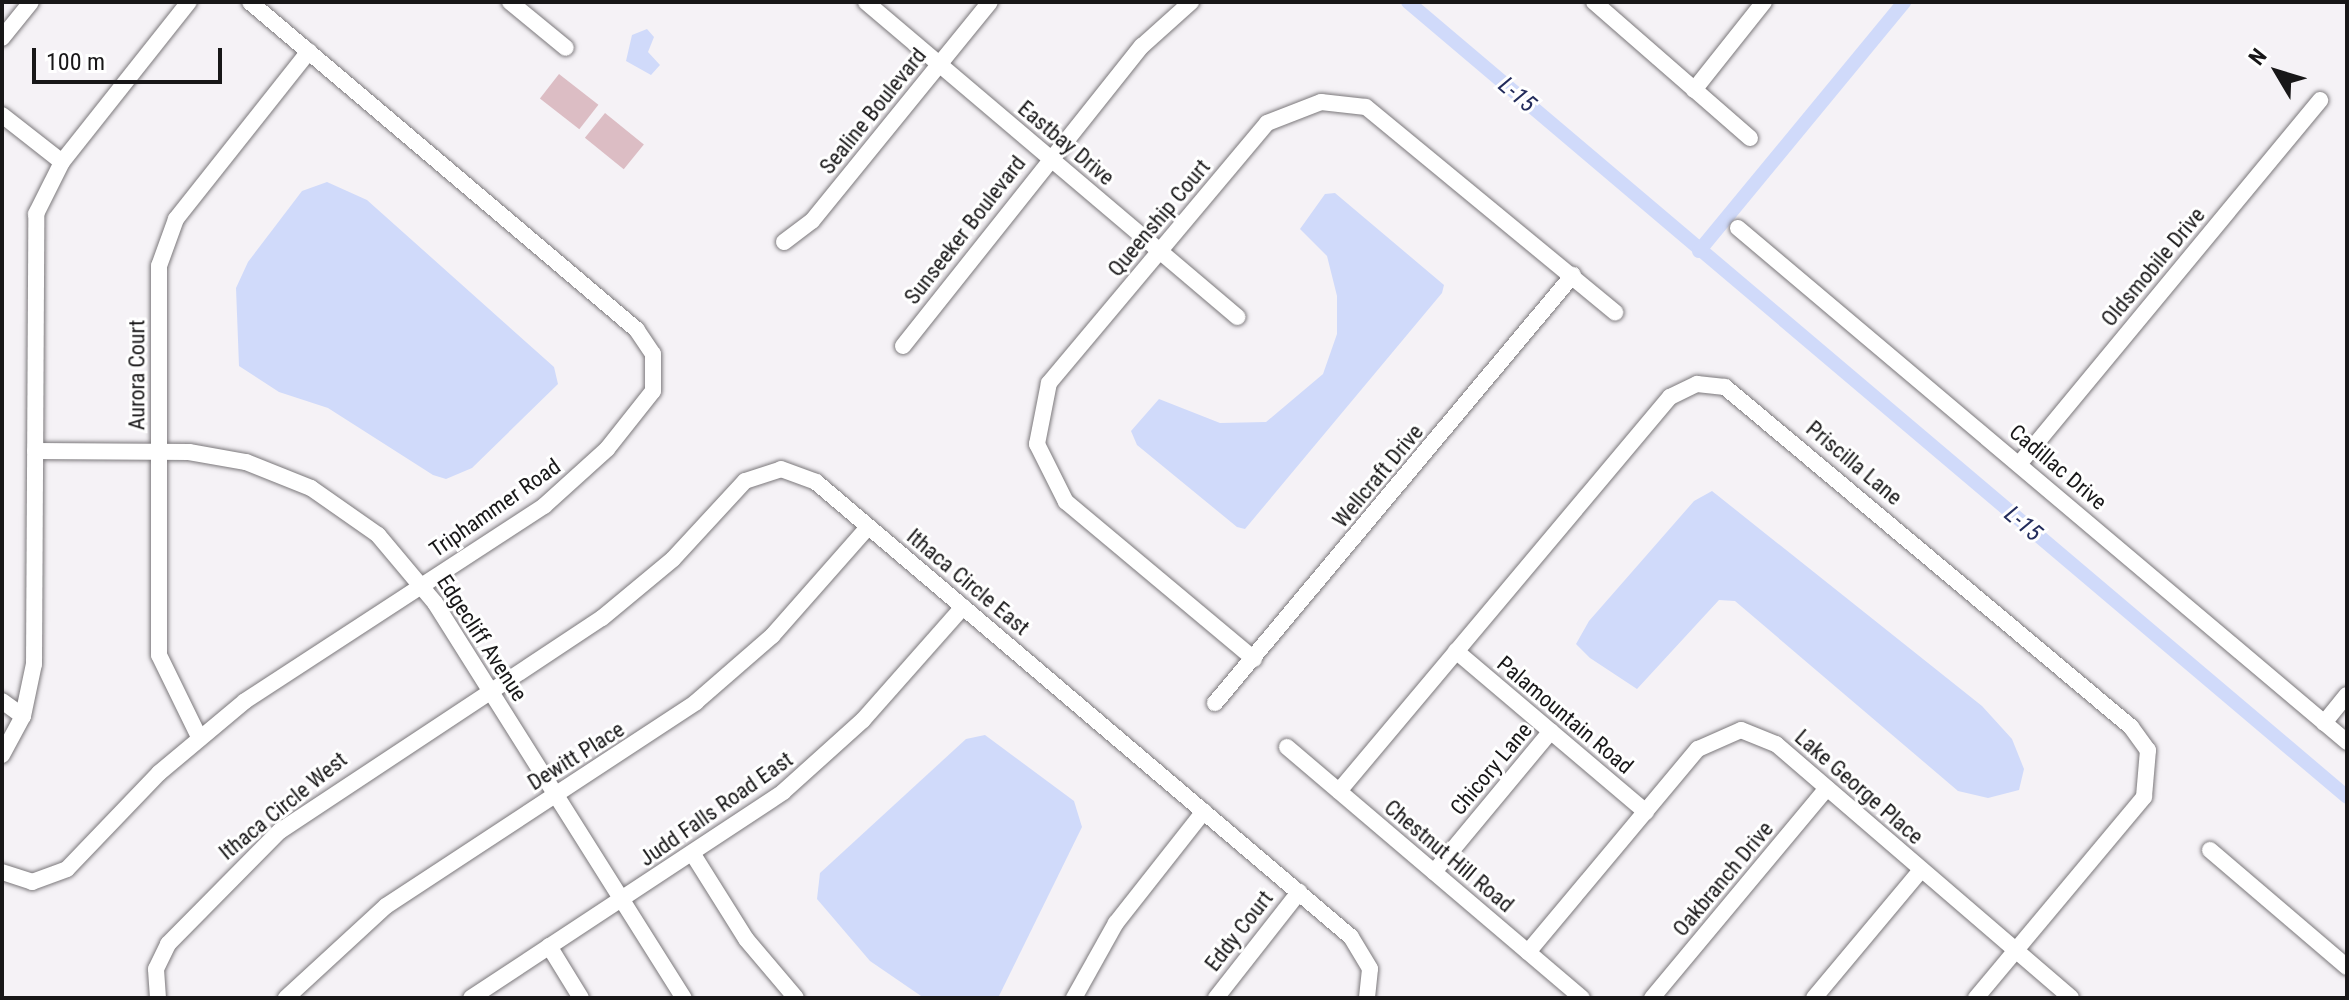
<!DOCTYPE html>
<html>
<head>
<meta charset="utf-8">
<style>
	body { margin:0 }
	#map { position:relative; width:2349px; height:1000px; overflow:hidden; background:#f5f2f6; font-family:"Roboto Condensed",sans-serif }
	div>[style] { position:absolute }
	.green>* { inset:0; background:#dcbdc4; transform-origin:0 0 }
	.water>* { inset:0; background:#d0dafa }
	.canal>* { height:14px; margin:-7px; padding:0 7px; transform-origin:7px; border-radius:7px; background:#d0dafa }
	.roads { filter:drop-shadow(0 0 2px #7b787b) drop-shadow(0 0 2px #7b787b) }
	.minor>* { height:16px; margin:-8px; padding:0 8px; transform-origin:8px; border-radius:8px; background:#fff }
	span { translate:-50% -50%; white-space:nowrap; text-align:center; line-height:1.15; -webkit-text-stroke:6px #fff; paint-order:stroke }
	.street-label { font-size:22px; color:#181718 }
	.water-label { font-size:24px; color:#232c5c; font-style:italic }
	.frame { position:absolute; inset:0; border:4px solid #181718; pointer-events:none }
	.north { position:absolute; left:2237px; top:32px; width:80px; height:80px; -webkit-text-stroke:6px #fff; paint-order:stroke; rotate:308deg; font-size:22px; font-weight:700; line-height:32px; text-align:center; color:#181718 }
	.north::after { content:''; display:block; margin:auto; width:28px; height:36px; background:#181718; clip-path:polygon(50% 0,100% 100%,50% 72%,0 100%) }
	.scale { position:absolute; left:32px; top:48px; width:190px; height:36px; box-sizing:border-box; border:4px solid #181718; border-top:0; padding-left:10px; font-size:24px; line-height:28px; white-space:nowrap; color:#181718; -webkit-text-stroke:6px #fff; paint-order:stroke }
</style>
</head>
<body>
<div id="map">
	<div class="green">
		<div style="left:559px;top:74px;width:50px;height:31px;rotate:38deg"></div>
		<div style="left:605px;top:113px;width:50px;height:32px;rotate:39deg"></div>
	</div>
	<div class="water">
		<div style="clip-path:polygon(647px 29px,654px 37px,648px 52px,660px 65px,651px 75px,626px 61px,632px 35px)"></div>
		<div style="clip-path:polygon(327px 182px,367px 200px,554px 367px,558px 384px,472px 468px,446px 479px,433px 475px,328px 408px,279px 392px,239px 366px,236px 288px,248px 262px,302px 191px)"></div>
		<div style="clip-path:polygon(1335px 193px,1444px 285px,1442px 293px,1245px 529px,1237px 527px,1137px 445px,1131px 431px,1159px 399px,1220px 423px,1266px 422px,1323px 374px,1337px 334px,1337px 296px,1327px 256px,1300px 229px,1325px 194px)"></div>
		<div style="clip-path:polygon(1712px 491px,1982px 706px,2012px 739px,2024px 769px,2019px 790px,1988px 798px,1958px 791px,1735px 601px,1719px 600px,1637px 689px,1590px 658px,1576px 644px,1589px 621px,1694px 501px)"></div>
		<div style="clip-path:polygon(985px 735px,1074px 801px,1082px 827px,998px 998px,924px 998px,870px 961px,817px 899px,820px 873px,966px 739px)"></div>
	</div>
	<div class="canal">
		<div style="left:1408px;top:2px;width:1230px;rotate:40.25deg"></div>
		<div style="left:1699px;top:251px;width:323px;rotate:-50.5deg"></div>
	</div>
	<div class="roads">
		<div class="minor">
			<div style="left:510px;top:2px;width:72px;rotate:39.4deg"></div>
			<div style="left:866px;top:2px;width:487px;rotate:40.3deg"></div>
			<div style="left:1594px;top:2px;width:207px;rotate:41.1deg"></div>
			<div style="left:2px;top:38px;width:46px;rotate:-51.1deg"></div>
			<div style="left:1694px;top:90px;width:112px;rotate:-51.5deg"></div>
			<div style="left:2px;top:115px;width:76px;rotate:38.1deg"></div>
			<div style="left:1738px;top:228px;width:797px;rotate:40.16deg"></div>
			<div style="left:784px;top:242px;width:35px;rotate:-37deg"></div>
			<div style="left:812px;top:221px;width:282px;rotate:-50.9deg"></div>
			<div style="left:903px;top:346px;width:384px;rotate:-51.5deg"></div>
			<div style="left:1142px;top:46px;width:66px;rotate:-41.9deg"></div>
			<div style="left:35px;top:451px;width:154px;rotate:0.4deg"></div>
			<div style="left:189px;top:452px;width:58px;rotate:10deg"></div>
			<div style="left:246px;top:462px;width:70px;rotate:21.8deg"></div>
			<div style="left:311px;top:488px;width:82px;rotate:35deg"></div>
			<div style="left:378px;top:535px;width:89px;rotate:50deg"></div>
			<div style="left:435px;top:603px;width:467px;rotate:57.8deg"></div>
			<div style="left:2020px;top:463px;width:471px;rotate:-50.4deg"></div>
			<div style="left:1456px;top:651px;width:249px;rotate:40.3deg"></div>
			<div style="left:1254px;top:659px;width:245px;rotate:-140.1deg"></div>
			<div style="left:1066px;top:502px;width:65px;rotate:-116.6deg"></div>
			<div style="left:1037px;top:444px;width:62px;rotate:-78.9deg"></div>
			<div style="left:1049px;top:383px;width:339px;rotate:-50deg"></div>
			<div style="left:1267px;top:123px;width:58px;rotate:-21.3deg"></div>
			<div style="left:1321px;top:102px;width:45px;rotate:6.3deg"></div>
			<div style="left:1366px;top:107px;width:323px;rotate:39.5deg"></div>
			<div style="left:2px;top:701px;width:26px;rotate:36deg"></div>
			<div style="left:1215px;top:703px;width:558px;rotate:-50.09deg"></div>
			<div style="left:2324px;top:723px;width:36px;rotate:-51deg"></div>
			<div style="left:199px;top:737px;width:91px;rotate:-116deg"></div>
			<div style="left:159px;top:655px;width:389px;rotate:-90deg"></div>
			<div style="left:159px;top:266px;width:50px;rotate:-70.1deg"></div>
			<div style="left:176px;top:219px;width:214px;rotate:-51.6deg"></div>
			<div style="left:1287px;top:747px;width:387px;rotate:40.4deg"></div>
			<div style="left:2px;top:755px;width:44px;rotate:-61.7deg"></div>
			<div style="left:23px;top:716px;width:53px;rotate:-78.1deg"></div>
			<div style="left:34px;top:664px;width:450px;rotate:-89.7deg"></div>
			<div style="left:36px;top:214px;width:58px;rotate:-63.4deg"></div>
			<div style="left:62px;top:162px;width:204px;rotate:-51.6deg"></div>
			<div style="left:1339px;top:791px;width:515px;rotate:-49.97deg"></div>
			<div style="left:1670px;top:397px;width:30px;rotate:-26deg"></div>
			<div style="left:1697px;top:384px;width:28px;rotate:6deg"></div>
			<div style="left:1725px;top:387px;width:530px;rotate:39.94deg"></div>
			<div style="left:2131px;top:727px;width:29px;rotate:54deg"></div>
			<div style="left:2148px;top:750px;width:47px;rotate:94.9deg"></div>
			<div style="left:2144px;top:797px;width:262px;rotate:129.9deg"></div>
			<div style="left:2210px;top:850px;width:180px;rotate:40.5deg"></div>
			<div style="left:694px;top:856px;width:98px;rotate:57.9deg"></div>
			<div style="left:746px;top:939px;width:77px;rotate:49.7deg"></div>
			<div style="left:2px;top:872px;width:32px;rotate:18deg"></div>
			<div style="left:32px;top:882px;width:37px;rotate:-20deg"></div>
			<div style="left:67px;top:869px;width:133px;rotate:-46.2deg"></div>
			<div style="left:159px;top:773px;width:112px;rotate:-39.9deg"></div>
			<div style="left:245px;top:701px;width:357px;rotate:-33.1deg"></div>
			<div style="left:544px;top:506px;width:85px;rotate:-42.1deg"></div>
			<div style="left:607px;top:449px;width:74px;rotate:-51.6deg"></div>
			<div style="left:653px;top:391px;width:37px;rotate:-90deg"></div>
			<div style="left:653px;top:354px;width:29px;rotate:-124deg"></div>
			<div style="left:637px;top:330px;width:507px;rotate:-139.72deg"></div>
			<div style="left:1434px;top:872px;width:183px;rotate:-50.3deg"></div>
			<div style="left:549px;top:946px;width:61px;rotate:58.4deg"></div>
			<div style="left:1528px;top:952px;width:265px;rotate:-50.1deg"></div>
			<div style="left:1698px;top:749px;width:47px;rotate:-23.8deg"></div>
			<div style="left:1741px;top:730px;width:38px;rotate:22deg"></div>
			<div style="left:1776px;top:744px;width:389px;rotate:40.7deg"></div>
			<div style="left:158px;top:998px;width:29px;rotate:-94deg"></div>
			<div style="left:156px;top:969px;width:28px;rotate:-64deg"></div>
			<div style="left:168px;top:944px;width:159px;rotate:-45.3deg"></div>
			<div style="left:280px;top:831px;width:386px;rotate:-33.5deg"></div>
			<div style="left:602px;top:618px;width:92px;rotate:-39.7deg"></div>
			<div style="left:673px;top:559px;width:106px;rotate:-47.3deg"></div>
			<div style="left:745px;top:481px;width:38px;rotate:-18deg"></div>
			<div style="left:781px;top:469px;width:37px;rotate:20deg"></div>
			<div style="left:816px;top:482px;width:702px;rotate:40.38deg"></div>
			<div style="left:1351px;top:937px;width:37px;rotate:59deg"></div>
			<div style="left:1370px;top:969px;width:29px;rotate:96deg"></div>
			<div style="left:286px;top:998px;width:136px;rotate:-42.6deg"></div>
			<div style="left:386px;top:906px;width:371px;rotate:-33.3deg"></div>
			<div style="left:696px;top:702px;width:101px;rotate:-41deg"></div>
			<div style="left:772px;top:636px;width:145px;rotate:-48.6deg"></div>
			<div style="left:471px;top:998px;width:374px;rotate:-33.4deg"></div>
			<div style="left:783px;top:792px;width:108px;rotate:-42deg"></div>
			<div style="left:863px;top:720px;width:151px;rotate:-48.5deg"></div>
			<div style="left:1074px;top:998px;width:86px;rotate:-60.8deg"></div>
			<div style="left:1116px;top:923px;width:142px;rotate:-51.8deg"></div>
			<div style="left:1216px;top:998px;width:135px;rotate:-51.9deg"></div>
			<div style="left:1652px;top:998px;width:273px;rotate:-50.2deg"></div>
			<div style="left:1814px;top:998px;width:167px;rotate:-50.1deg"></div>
		</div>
	</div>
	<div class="street-label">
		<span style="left:873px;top:111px;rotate:-51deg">Sealine Boulevard</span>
		<span style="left:1066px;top:143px;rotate:40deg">Eastbay Drive</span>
		<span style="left:1159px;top:218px;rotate:-50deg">Queenship Court</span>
		<span style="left:965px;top:230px;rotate:-52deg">Sunseeker Boulevard</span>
		<span style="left:2153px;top:267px;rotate:-50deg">Oldsmobile Drive</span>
		<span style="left:137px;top:375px;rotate:-90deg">Aurora Court</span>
		<span style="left:1854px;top:463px;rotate:40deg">Priscilla Lane</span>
		<span style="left:2058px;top:467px;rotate:40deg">Cadillac Drive</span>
		<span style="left:1378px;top:476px;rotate:-50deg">Wellcraft Drive</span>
		<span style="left:495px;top:508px;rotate:-35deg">Triphammer Road</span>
		<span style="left:968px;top:582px;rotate:40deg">Ithaca Circle East</span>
		<span style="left:482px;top:638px;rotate:57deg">Edgecliff Avenue</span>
		<span style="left:1565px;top:715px;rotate:40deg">Palamountain Road</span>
		<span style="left:576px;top:756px;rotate:-32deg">Dewitt Place</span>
		<span style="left:1491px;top:769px;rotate:-50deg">Chicory Lane</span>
		<span style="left:1859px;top:787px;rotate:41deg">Lake George Place</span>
		<span style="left:283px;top:806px;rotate:-39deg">Ithaca Circle West</span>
		<span style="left:716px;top:809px;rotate:-35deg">Judd Falls Road East</span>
		<span style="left:1449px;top:856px;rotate:40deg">Chestnut Hill Road</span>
		<span style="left:1723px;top:879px;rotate:-50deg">Oakbranch Drive</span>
		<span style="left:1239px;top:931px;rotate:-52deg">Eddy Court</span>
	</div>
	<div class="water-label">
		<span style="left:1517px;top:95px;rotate:40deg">L-15</span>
		<span style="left:2023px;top:524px;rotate:40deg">L-15</span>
	</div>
	<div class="frame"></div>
	<div class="north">N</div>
	<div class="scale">100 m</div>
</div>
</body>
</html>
